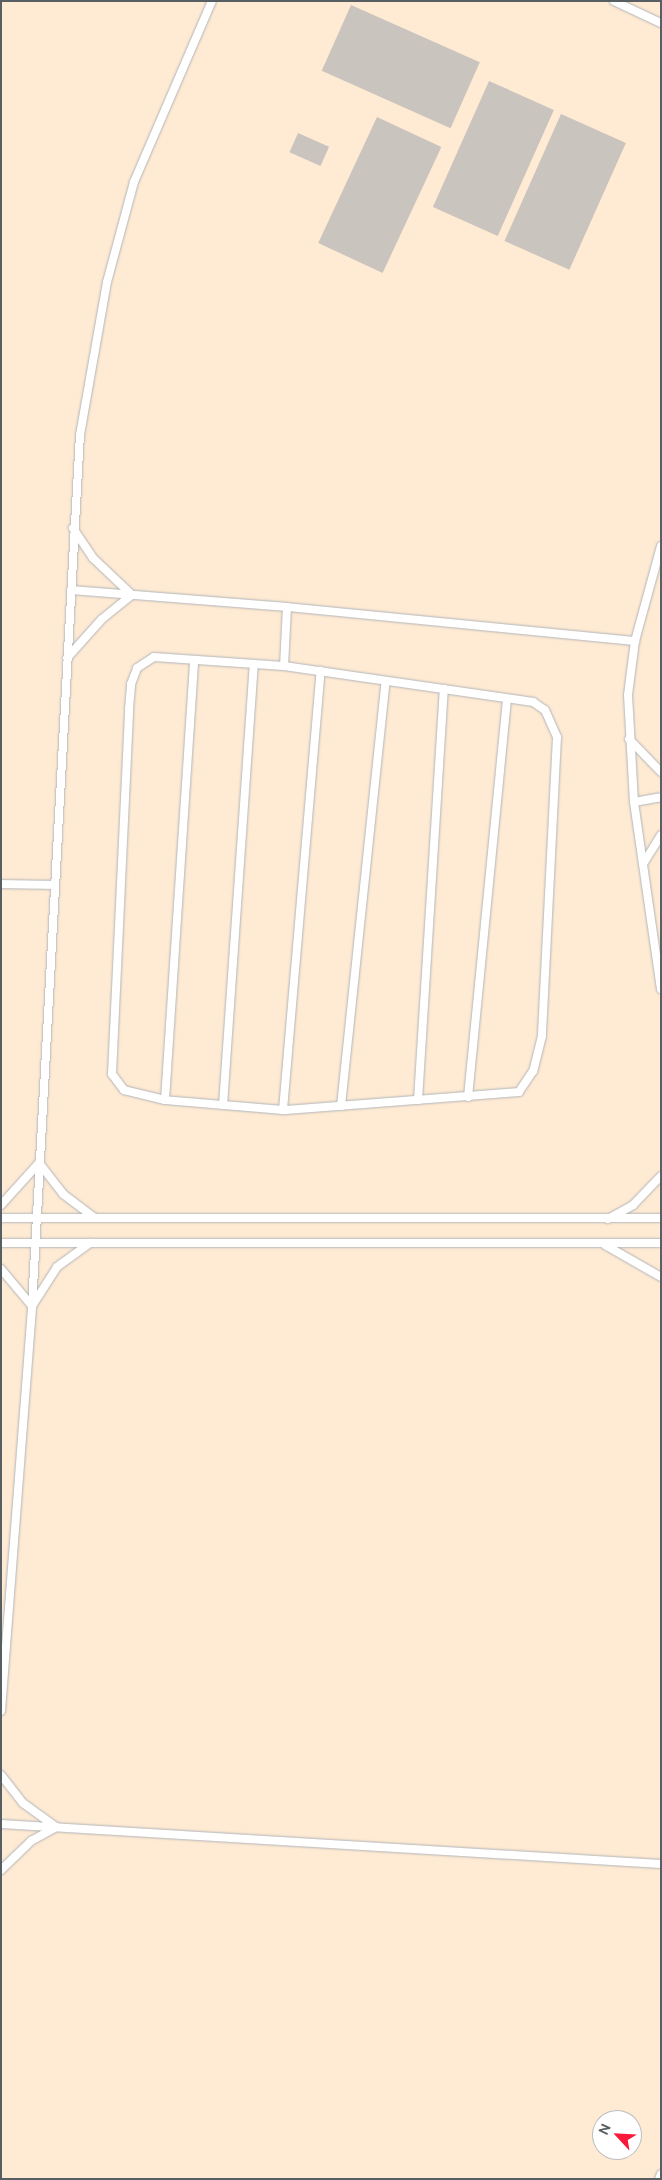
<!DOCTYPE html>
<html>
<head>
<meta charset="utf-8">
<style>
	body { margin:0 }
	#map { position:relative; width:662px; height:2180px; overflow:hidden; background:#ede7df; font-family:Ubuntu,sans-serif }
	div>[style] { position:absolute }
	.commercial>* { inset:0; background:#ffead3 }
	.building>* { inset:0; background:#cac4be; transform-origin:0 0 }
	.roads { filter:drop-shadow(0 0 1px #b1b5b9) drop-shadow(0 0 1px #b1b5b9) }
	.service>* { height:8px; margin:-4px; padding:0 4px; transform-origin:4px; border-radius:4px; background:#fff }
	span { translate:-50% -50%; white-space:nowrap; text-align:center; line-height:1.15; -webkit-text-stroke:4px #fff; paint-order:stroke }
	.frame { position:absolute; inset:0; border:2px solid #585f62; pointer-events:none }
	.north { position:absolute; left:592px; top:2110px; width:50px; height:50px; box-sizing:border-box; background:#fff; border:1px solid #bcbfc0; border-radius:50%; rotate:295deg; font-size:14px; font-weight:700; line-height:20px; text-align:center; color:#585f62 }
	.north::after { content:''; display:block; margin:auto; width:18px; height:22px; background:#fa183b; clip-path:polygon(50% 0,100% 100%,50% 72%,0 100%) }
</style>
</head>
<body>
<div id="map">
	<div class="commercial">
		<div style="clip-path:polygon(evenodd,1px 1px,661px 1px,661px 2179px,1px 2179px,1px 1px,602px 2120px,632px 2120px,632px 2150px,602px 2150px,602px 2120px)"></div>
	</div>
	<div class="building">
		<div style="left:351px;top:5px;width:141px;height:72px;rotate:24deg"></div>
		<div style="left:489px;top:81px;width:71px;height:138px;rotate:24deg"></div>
		<div style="left:561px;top:114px;width:71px;height:139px;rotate:24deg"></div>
		<div style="left:377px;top:117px;width:71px;height:139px;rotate:25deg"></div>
		<div style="left:298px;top:133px;width:34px;height:21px;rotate:24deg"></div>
	</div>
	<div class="roads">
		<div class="service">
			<div style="left:614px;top:1px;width:52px;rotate:25.1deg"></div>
			<div style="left:661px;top:546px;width:98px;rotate:105.3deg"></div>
			<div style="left:635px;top:641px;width:54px;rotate:97.4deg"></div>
			<div style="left:628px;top:695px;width:107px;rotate:86.8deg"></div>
			<div style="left:634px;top:802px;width:189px;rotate:81.8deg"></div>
			<div style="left:71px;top:590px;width:217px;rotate:4.5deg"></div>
			<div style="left:287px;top:607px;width:350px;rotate:5.6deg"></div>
			<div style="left:154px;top:657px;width:130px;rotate:4deg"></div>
			<div style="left:284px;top:666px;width:252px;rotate:8.2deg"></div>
			<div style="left:533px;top:702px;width:14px;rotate:34deg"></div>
			<div style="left:545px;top:710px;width:30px;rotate:66deg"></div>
			<div style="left:557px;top:737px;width:299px;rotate:92.9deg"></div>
			<div style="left:542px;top:1036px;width:36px;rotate:104deg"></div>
			<div style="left:533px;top:1071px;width:25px;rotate:124deg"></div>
			<div style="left:519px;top:1092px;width:237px;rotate:175.6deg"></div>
			<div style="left:283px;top:1110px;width:118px;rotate:-175.2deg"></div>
			<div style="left:165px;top:1100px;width:42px;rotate:-166.3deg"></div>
			<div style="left:124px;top:1090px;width:20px;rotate:-127deg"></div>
			<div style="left:112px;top:1074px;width:365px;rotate:-87.3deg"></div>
			<div style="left:129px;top:709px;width:25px;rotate:-85deg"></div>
			<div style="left:131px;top:684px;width:17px;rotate:-69deg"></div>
			<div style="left:137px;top:668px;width:20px;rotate:-33deg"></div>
			<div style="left:67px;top:658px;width:52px;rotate:-48.1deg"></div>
			<div style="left:102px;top:619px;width:38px;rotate:-39deg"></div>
			<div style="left:132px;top:595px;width:54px;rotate:-136.5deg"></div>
			<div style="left:93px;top:558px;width:36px;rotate:-124deg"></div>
			<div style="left:284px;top:666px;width:59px;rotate:-87.1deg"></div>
			<div style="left:629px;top:739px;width:46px;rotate:45.9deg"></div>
			<div style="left:634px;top:802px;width:27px;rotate:-10deg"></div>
			<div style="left:643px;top:864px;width:34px;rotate:-58deg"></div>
			<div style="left:1px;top:884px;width:53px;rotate:1.1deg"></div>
			<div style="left:468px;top:1097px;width:400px;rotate:-84.4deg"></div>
			<div style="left:165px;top:1100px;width:441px;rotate:-86.2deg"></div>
			<div style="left:418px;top:1100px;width:412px;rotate:-86.4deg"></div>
			<div style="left:223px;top:1105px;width:442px;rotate:-86deg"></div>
			<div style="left:341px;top:1106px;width:427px;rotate:-84deg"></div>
			<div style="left:283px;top:1110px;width:441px;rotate:-85.1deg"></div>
			<div style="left:1px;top:1205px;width:57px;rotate:-47.9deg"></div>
			<div style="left:39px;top:1163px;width:39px;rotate:52deg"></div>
			<div style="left:63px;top:1194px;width:38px;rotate:37deg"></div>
			<div style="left:1px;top:1218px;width:660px"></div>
			<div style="left:608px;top:1219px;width:29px;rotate:-29deg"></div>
			<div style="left:633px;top:1205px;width:40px;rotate:-46deg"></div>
			<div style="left:1px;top:1243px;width:660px"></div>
			<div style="left:605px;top:1245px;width:64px;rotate:29.7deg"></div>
			<div style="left:1px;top:1269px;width:48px;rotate:50deg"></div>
			<div style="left:32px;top:1306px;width:46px;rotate:-57.3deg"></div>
			<div style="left:57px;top:1267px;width:41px;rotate:-36deg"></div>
			<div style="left:1px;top:1711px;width:406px;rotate:-85.6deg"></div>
			<div style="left:32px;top:1306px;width:872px;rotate:-86.85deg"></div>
			<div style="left:80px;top:435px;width:155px;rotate:-80deg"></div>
			<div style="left:107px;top:282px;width:104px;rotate:-74.9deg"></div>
			<div style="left:134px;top:182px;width:197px;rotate:-66.7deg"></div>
			<div style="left:1px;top:1775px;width:36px;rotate:52deg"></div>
			<div style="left:23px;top:1803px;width:39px;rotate:36deg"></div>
			<div style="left:1px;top:1824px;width:661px;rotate:3.47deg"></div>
			<div style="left:1px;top:1870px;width:42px;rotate:-44deg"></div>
			<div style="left:31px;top:1841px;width:29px;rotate:-29deg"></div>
			<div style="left:659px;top:2179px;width:5px;rotate:-68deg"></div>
		</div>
	</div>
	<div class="frame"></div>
	<div class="north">N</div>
</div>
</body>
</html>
